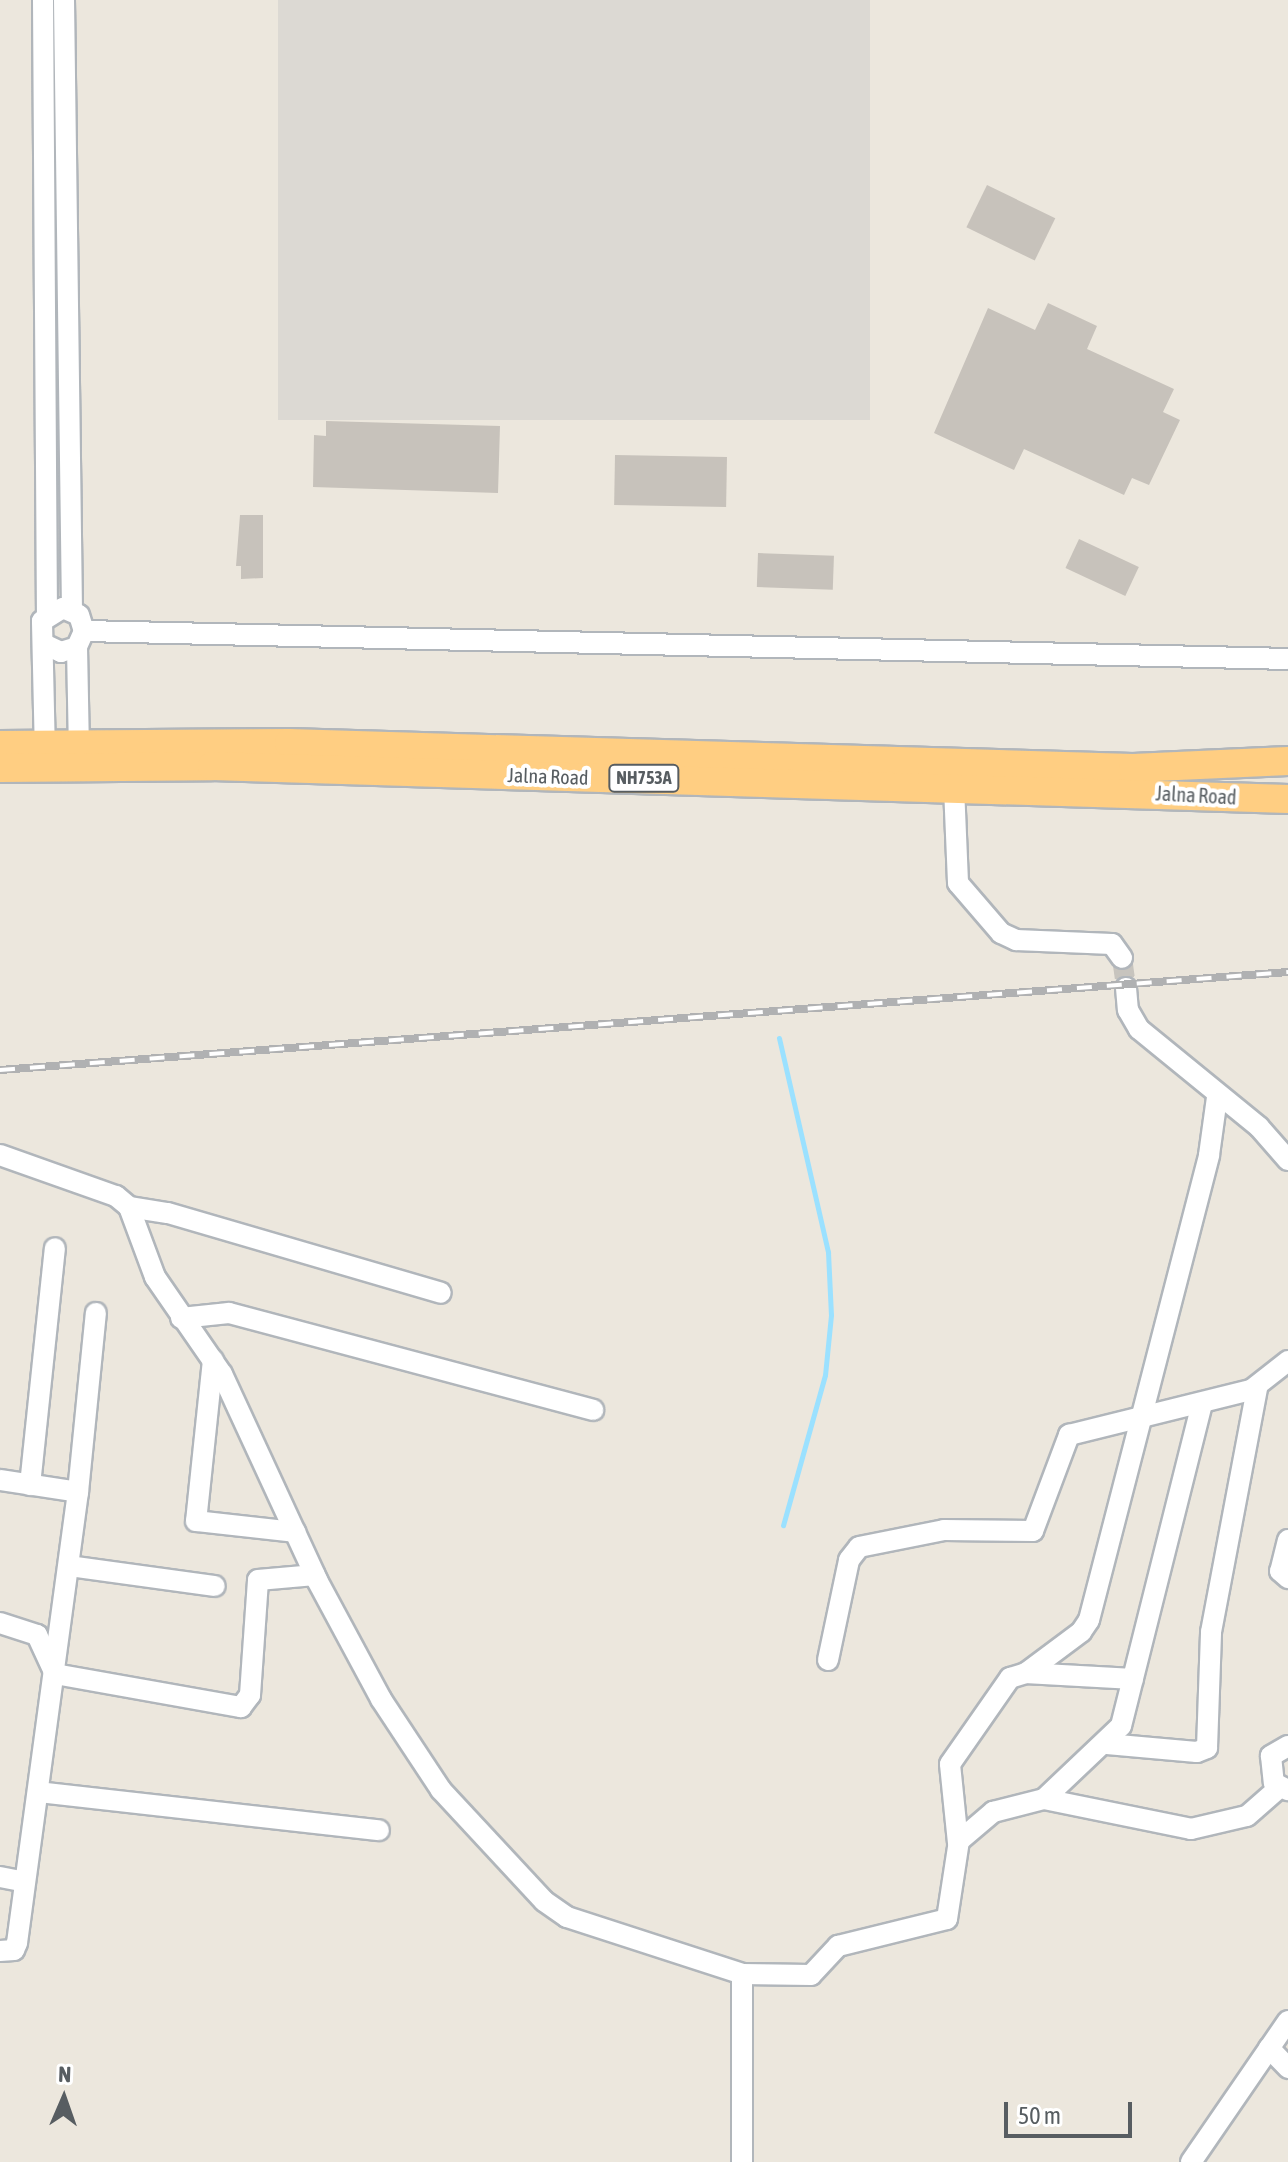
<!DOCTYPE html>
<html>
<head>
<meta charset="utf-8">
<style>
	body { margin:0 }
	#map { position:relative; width:1288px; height:2162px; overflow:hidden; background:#ece7dd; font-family:"Asap Condensed",sans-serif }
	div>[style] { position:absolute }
	.industrial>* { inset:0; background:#dcd9d3; transform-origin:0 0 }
	.stream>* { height:5px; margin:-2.5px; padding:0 2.5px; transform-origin:2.5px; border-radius:2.5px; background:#9be1ff }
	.building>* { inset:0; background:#c7c2bb; transform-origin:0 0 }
	.minor-tunnel>* { height:20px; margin-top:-10px; transform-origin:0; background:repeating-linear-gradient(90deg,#c7c4be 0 20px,transparent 0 30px) }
	.roads { filter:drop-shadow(2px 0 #b1b6bb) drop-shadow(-2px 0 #b1b6bb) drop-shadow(0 2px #b1b6bb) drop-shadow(0 -2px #b1b6bb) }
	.minor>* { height:20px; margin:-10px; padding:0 10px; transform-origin:10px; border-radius:10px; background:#fff }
	.highway>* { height:28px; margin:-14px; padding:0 14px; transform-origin:14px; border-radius:14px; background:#ffce82 }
	.rail>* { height:8px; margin-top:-4px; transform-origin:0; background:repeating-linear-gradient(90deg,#fff 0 15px,#b0b1b2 0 30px); box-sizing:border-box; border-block:2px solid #b0b1b2 }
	span { translate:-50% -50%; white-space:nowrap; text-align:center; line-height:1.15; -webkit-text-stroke:8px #fff; paint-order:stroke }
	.shield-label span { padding:2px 6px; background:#fff; border:2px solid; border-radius:6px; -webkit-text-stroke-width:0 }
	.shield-label { font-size:18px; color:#575d61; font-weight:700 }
	.street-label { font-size:20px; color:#575d61 }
	.north { position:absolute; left:24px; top:2058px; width:80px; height:80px; -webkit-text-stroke:6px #fff; paint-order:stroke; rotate:2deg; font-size:22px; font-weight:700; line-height:32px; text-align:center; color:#575d61 }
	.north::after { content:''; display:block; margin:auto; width:28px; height:36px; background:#575d61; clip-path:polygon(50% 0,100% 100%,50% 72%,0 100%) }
	.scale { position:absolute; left:1004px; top:2102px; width:128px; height:36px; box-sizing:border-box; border:4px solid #575d61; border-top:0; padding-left:10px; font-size:24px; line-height:28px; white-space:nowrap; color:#575d61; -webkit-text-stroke:6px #fff; paint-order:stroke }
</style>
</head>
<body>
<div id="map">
	<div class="industrial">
		<i style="left:278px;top:0;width:592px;height:420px"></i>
	</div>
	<div class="stream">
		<i style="left:779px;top:1038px;width:220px;rotate:77.1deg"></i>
		<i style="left:828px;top:1252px;width:63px;rotate:87.3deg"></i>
		<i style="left:831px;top:1315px;width:60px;rotate:95.7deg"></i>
		<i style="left:825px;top:1375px;width:156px;rotate:105.6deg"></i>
	</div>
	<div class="building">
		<i style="left:987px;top:185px;width:76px;height:47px;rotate:26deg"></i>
		<i style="clip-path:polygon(1048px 303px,1097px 326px,1087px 349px,1174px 389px,1163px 412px,1180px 420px,1149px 485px,1132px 478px,1124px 495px,1024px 449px,1014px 470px,934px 433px,988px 308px,1035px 330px)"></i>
		<i style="clip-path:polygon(326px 421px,500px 426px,498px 493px,313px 487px,314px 435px,326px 436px)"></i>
		<i style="left:615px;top:455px;width:112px;height:50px;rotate:1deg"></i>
		<i style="clip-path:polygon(240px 515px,263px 515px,263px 578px,241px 579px,241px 566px,236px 566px)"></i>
		<i style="left:1079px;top:539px;width:66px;height:32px;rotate:25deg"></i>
		<i style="left:758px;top:553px;width:76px;height:34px;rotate:2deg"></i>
	</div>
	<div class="minor-tunnel">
		<i style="left:1122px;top:958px;width:30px;rotate:82deg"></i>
	</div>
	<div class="roads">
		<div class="minor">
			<i style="left:43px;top:0;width:614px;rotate:89.63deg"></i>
			<i style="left:64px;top:0;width:610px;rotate:89.25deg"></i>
			<i style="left:84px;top:631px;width:1204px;rotate:1.33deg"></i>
			<i style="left:77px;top:647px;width:108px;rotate:88.9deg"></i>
			<i style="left:45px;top:755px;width:134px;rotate:-91.3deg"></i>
			<i style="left:42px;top:621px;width:25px;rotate:-32deg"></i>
			<i style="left:63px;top:608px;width:17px;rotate:24deg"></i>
			<i style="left:79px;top:615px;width:17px;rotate:73deg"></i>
			<i style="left:84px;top:631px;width:17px;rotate:114deg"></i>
			<i style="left:77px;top:647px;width:17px;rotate:163deg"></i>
			<i style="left:61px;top:652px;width:17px;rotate:-155deg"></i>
			<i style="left:954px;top:787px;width:96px;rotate:87.6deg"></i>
			<i style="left:958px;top:883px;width:66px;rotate:49.3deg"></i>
			<i style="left:1001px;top:933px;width:17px;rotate:25deg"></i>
			<i style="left:1016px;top:940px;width:96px;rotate:2.4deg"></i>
			<i style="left:1112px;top:944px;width:17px;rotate:54deg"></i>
			<i style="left:1126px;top:988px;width:22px;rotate:85deg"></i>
			<i style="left:1128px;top:1010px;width:22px;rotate:60deg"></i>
			<i style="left:1139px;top:1029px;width:155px;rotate:39.2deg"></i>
			<i style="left:1259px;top:1127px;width:44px;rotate:48.7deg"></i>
			<i style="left:0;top:1155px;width:123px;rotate:19.5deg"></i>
			<i style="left:116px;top:1196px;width:17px;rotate:40deg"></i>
			<i style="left:129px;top:1207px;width:75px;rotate:69.6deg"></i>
			<i style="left:155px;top:1277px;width:118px;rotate:55.4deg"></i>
			<i style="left:222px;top:1374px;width:227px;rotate:65.2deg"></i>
			<i style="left:317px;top:1580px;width:135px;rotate:61.7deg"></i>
			<i style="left:381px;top:1699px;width:109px;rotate:56.6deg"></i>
			<i style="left:441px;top:1790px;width:151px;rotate:47.1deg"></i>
			<i style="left:544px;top:1901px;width:28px;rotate:35deg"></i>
			<i style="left:567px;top:1917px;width:184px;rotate:18deg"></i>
			<i style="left:742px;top:1974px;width:69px;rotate:0.8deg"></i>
			<i style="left:811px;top:1975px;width:40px;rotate:-47deg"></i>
			<i style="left:838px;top:1946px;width:112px;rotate:-13.9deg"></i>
			<i style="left:947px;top:1919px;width:79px;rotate:-81.3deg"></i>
			<i style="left:959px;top:1841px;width:45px;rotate:-40.5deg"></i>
			<i style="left:993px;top:1812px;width:53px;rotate:-14.3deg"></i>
			<i style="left:1044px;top:1799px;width:150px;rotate:11.5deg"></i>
			<i style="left:1191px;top:1829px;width:57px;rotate:-13.1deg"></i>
			<i style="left:1247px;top:1816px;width:44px;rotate:-41.3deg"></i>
			<i style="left:129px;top:1207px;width:39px;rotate:9deg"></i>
			<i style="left:168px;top:1213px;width:284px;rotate:16.3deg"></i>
			<i style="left:181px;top:1318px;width:48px;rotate:-5.9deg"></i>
			<i style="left:229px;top:1313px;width:377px;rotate:14.9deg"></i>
			<i style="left:213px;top:1360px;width:162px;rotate:96deg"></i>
			<i style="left:196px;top:1521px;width:100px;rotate:6.3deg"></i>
			<i style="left:0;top:1480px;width:79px;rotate:8.7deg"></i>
			<i style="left:30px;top:1485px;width:238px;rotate:-84deg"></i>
			<i style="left:1288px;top:1540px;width:32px;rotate:104deg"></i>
			<i style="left:1280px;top:1571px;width:11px;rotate:41deg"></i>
			<i style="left:69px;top:1566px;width:147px;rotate:7.8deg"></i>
			<i style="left:0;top:1623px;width:39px;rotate:18deg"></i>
			<i style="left:37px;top:1635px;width:43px;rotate:65.2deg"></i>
			<i style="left:55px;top:1674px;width:189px;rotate:10.1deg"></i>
			<i style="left:241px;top:1707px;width:15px;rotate:-53deg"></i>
			<i style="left:250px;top:1695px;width:115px;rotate:-86deg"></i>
			<i style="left:258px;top:1580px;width:57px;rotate:-5deg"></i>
			<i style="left:828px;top:1660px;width:102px;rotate:-78.1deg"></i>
			<i style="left:849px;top:1560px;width:16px;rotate:-52deg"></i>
			<i style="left:859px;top:1547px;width:87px;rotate:-11.3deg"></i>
			<i style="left:944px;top:1530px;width:89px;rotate:0.6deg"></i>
			<i style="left:1033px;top:1531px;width:103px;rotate:-69.4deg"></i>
			<i style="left:1069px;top:1435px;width:187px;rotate:-13.9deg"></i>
			<i style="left:1251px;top:1390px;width:47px;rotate:-38.1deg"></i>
			<i style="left:1026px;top:1673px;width:69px;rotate:-36.7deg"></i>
			<i style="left:1081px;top:1632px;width:14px;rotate:-56deg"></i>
			<i style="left:1089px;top:1620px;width:480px;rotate:-75.5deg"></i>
			<i style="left:1209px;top:1155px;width:59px;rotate:-82.1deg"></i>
			<i style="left:1107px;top:1744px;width:90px;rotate:5.1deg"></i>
			<i style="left:1197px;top:1752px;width:11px;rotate:-22deg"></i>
			<i style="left:1207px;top:1748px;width:116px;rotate:-88deg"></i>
			<i style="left:1211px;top:1632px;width:248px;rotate:-79.3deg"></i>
			<i style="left:1288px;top:1746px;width:20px;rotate:150deg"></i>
			<i style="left:1271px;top:1756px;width:27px;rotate:84deg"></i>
			<i style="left:1274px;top:1783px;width:16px;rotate:27deg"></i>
			<i style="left:38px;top:1792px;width:343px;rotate:6.4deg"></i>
			<i style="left:1044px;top:1799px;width:106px;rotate:-43.5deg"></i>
			<i style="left:1121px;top:1726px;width:332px;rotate:-75.9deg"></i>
			<i style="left:958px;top:1843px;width:79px;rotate:-95.8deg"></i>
			<i style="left:950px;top:1764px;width:105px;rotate:-55.1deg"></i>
			<i style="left:1010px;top:1678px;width:17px;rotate:-17deg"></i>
			<i style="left:1026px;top:1673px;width:107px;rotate:3.2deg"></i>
			<i style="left:0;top:1877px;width:25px;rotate:11deg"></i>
			<i style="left:0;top:1951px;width:14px;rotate:-4deg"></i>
			<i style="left:14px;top:1950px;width:8px;rotate:-67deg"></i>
			<i style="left:17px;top:1943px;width:455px;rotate:-82.3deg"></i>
			<i style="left:78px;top:1492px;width:180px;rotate:-84.3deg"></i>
			<i style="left:1269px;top:2048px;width:28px;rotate:46deg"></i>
			<i style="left:742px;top:2162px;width:188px;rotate:-90deg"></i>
			<i style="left:1191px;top:2162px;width:171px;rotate:-55.5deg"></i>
		</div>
		<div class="highway">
			<i style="left:0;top:745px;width:289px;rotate:-0.4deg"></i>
			<i style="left:289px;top:743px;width:844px;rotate:1.7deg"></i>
			<i style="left:1133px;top:768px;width:155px;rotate:-2.6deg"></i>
			<i style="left:0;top:768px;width:212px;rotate:-0.5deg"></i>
			<i style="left:212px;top:766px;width:1077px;rotate:1.76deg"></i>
		</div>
	</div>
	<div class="rail">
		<i style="left:0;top:1070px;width:1292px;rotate:-4.35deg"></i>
	</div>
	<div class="shield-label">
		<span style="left:644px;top:778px">NH753A</span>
	</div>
	<div class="street-label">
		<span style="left:548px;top:776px;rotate:2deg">Jalna Road</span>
		<span style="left:1196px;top:795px;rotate:3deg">Jalna Road</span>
	</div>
	<div class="north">N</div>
	<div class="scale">50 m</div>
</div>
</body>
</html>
